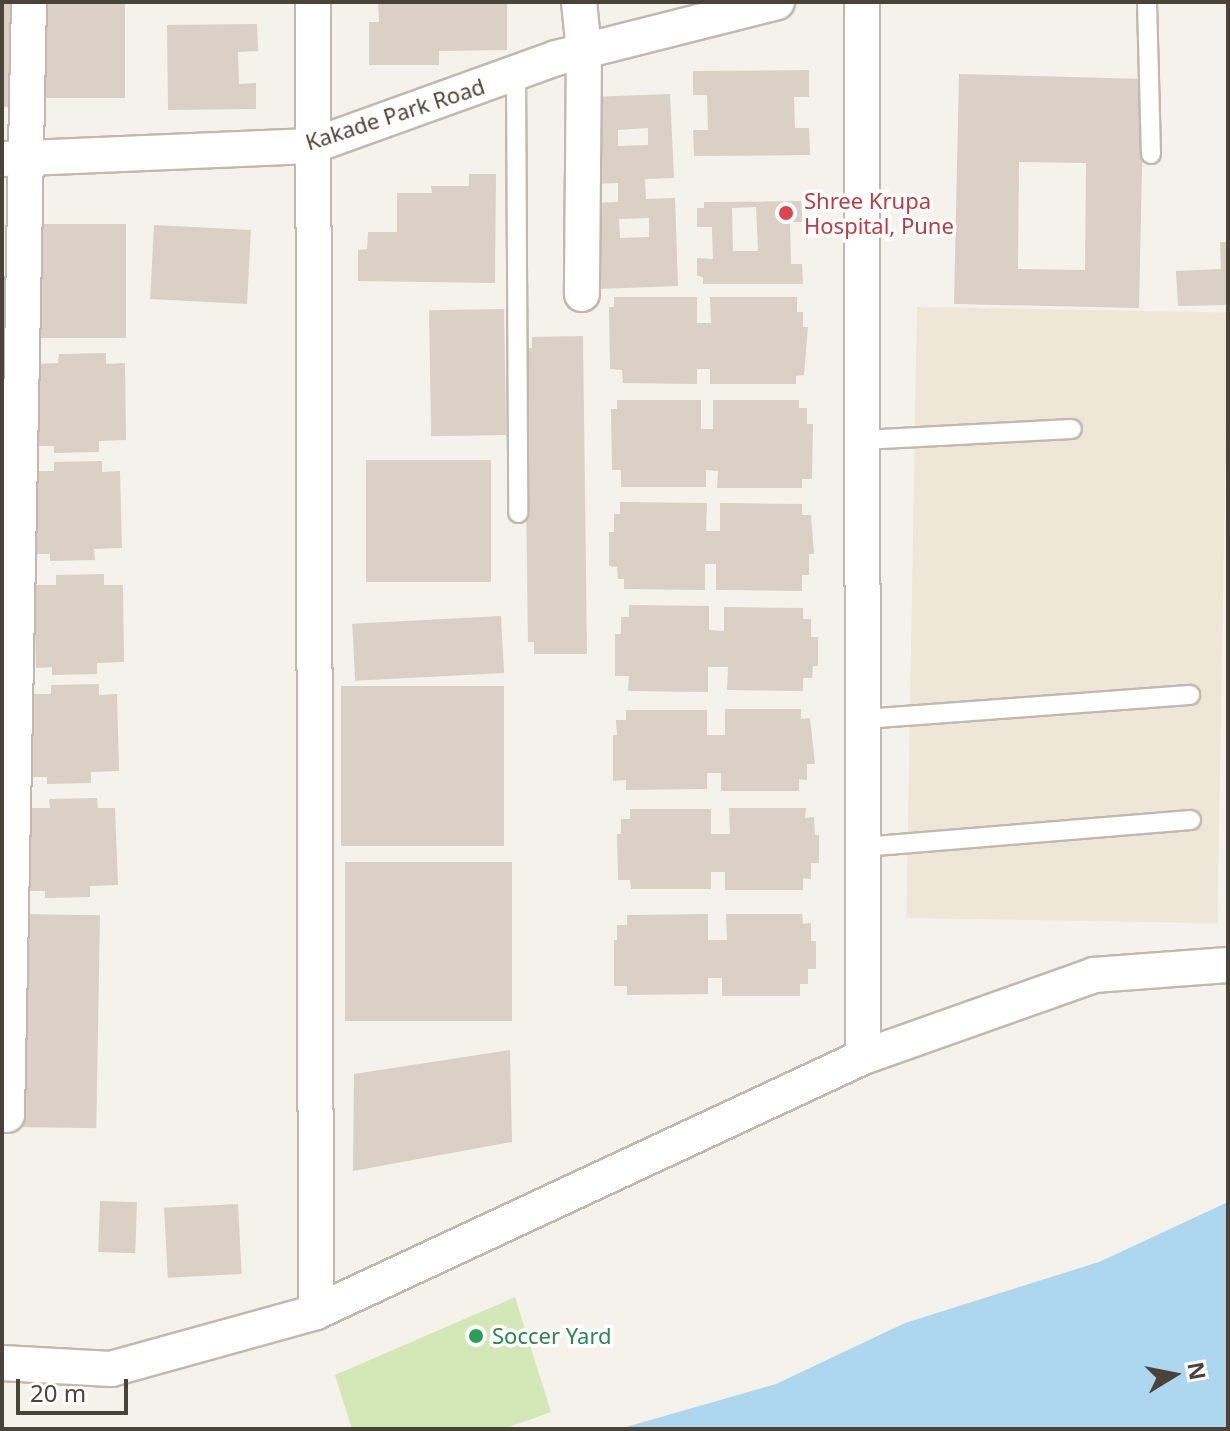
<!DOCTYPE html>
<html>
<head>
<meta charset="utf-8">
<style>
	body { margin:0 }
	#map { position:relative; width:1230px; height:1431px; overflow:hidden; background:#f5f2ec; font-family:"Noto Sans",sans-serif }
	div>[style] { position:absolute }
	.education>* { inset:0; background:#eee6d7; transform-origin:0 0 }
	.green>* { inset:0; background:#d4e8b7 }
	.water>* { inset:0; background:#acd7ef }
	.building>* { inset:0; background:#dad0c5; transform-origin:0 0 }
	.roads { filter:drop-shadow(2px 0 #c1b9af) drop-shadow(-2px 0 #c1b9af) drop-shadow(0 2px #c1b9af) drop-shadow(0 -2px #c1b9af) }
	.service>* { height:18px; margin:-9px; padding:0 9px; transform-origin:9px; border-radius:9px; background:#fff }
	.minor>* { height:34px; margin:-17px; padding:0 17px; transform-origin:17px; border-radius:17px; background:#fff }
	.dots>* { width:22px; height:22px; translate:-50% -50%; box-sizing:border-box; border:4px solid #fff; border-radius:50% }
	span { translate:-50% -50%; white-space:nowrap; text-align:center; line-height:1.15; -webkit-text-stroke:7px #fff; paint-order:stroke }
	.street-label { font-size:22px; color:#4a4339 }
	.health-label { font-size:22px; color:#be3a42 }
	.left { translate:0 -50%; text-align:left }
	.leisure-label { font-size:22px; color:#27864d }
	.frame { position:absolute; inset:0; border:4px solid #4a4339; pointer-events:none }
	.north { position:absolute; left:1134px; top:1335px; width:80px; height:80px; -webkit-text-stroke:6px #fff; paint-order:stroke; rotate:80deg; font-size:22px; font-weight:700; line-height:32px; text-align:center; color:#4a4339 }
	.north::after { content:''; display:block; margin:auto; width:28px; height:36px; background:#4a4339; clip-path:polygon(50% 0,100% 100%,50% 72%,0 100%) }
	.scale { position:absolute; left:16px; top:1379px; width:112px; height:36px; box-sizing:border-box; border:4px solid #4a4339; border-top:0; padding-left:10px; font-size:24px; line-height:28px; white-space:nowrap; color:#4a4339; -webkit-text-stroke:6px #fff; paint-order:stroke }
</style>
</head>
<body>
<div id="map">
	<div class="education">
		<i style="left:917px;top:307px;width:311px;height:611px;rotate:1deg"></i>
	</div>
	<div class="green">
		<i style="clip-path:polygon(515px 1297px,551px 1412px,504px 1429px,352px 1429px,335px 1375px)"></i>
	</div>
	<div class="water">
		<i style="clip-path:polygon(1228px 1202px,1228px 1429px,619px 1429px,776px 1384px,905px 1323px,1099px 1262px)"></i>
	</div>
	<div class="building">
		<i style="left:2px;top:2px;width:9px;height:105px"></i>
		<i style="left:41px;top:2px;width:84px;height:96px"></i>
		<i style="clip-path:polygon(378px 2px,507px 2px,507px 50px,439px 51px,439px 65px,369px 65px,369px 22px,379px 22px)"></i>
		<i style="clip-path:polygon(257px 24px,258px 51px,238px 52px,239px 84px,256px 83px,256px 109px,168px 110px,167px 25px)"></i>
		<i style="clip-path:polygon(809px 70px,809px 97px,794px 97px,795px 128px,809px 128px,810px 155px,694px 156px,693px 130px,708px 130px,707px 95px,693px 95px,693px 71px)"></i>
		<i style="clip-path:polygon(evenodd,959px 74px,1144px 79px,1139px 308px,954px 304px,959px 74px,1019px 162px,1086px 163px,1085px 270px,1018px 269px,1019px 162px)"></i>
		<i style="clip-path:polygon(evenodd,670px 94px,674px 178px,645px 179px,646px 199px,675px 198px,678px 286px,597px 289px,594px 203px,618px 202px,618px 183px,593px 184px,590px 97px,670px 94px,648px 128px,648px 145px,618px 146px,618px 130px,648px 128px,670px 94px,649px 218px,649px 237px,620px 238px,619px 219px,649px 218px)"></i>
		<i style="clip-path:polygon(469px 174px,496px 174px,495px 283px,358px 281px,358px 250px,367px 249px,368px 232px,397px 232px,397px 193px,432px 193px,431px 186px,469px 186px)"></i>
		<i style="clip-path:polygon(evenodd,802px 201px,802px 222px,790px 222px,791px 264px,802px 264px,803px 284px,703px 284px,703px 277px,697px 276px,697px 258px,713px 259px,712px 227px,697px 227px,697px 208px,704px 208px,704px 202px,802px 201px,756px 207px,758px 251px,733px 251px,732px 208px,756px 207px)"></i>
		<i style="left:41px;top:224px;width:85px;height:114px"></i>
		<i style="left:154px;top:225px;width:97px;height:74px;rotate:3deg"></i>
		<i style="clip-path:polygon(1220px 242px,1228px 242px,1228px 305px,1178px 306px,1176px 271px,1221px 269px)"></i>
		<i style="clip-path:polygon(614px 297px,697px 297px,697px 323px,711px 323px,710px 297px,797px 297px,797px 312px,803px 312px,803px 327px,808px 327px,804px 375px,796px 376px,796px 384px,710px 384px,710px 369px,697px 369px,697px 384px,623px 383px,622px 370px,610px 369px,609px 307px,614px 307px)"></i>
		<i style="left:504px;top:309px;width:126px;height:75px;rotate:89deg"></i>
		<i style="clip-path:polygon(583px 336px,587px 654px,534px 654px,534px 642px,528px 642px,524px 348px,532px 348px,532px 337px)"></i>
		<i style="clip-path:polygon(106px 353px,106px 364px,125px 363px,126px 440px,99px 441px,99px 452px,54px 453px,54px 446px,38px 446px,36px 364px,58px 363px,59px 354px)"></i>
		<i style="clip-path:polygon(2px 363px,7px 363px,9px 440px,2px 441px)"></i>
		<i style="clip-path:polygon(617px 400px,701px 400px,701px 429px,713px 429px,713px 400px,799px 400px,799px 408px,807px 408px,807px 424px,813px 424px,812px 479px,802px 479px,802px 488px,717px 488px,718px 471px,706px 470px,706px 487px,621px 487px,621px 470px,612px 470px,611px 409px,617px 409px)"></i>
		<i style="left:366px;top:460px;width:125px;height:122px"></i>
		<i style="clip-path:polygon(102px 461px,102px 472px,120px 471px,122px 548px,94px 549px,95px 560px,50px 561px,50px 554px,34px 554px,31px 471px,54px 471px,54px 462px)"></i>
		<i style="clip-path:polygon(620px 502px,707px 503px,706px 531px,720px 531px,720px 503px,802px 504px,802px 515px,811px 515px,814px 554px,809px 554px,809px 575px,802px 575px,802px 591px,716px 590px,716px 564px,705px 564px,705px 590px,624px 589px,624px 579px,618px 579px,617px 567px,609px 566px,609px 532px,614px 532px,614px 514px,620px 514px)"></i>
		<i style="clip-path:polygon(104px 574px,104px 585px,123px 585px,124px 662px,97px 663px,97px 674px,52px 675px,52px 667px,36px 668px,34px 585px,56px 585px,56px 575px)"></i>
		<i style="clip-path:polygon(629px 605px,709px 606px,709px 630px,724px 631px,724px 607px,803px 608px,803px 619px,811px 619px,811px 637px,818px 637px,818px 666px,813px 666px,812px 678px,803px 678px,803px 691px,727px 690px,728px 667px,708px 667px,708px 692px,628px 691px,629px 676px,615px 676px,615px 634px,621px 634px,621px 617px,629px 617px)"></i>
		<i style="left:501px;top:616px;width:57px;height:149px;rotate:87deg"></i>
		<i style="clip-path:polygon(99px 684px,99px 695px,117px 694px,119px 771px,91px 772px,91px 783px,47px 784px,47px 777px,31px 777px,28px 694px,51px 694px,51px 685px)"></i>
		<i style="left:341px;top:686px;width:163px;height:160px"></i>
		<i style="clip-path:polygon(725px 709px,801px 709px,801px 719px,810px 718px,815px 764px,807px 764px,807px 780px,799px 779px,799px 791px,721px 791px,721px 773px,707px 773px,707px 789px,626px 790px,626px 780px,613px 781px,613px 735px,617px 735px,616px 720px,626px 720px,626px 710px,707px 710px,707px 735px,725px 735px)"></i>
		<i style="clip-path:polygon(97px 798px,98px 808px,115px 808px,118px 885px,90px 886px,90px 897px,45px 898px,45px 891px,29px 891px,27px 808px,50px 808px,49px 799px)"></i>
		<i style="clip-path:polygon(729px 808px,806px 808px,805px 818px,814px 817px,815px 835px,819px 835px,819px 863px,811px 863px,811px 879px,803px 878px,803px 890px,725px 890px,725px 872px,711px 872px,711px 889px,631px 889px,630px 880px,618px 880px,617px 834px,621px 834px,621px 819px,630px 819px,630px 809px,711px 809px,711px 834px,730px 834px)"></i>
		<i style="left:345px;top:862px;width:167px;height:159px"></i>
		<i style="left:22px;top:914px;width:78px;height:213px;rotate:1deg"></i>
		<i style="clip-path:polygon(708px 914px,708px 940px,727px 940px,726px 914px,802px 914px,803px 924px,811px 923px,811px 941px,816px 941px,816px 969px,808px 969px,808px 984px,800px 984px,800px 996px,722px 996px,722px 978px,708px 978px,708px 994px,627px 995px,627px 986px,614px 986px,614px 940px,617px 940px,617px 925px,627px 925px,627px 915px)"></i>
		<i style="clip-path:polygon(510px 1050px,512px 1142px,353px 1171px,354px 1074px)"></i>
		<i style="left:100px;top:1201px;width:37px;height:51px;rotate:2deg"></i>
		<i style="left:238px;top:1204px;width:70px;height:74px;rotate:87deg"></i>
	</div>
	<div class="roads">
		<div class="service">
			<i style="left:1147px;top:2px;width:152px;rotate:88.5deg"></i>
			<i style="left:516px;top:73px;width:440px;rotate:89.7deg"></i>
			<i style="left:862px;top:440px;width:210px;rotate:-3deg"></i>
			<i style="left:863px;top:719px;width:328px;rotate:-4.2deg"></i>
			<i style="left:863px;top:847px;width:329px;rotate:-4.7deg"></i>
		</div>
		<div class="minor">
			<i style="left:313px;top:2px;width:1310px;rotate:89.87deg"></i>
			<i style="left:579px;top:2px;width:49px;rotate:84.2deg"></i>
			<i style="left:584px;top:51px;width:243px;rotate:90.5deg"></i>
			<i style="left:862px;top:2px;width:1055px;rotate:89.95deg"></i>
			<i style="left:2px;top:159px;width:310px;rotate:-2.4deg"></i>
			<i style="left:312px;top:146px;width:259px;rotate:-19.8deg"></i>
			<i style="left:556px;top:58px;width:228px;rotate:-14.2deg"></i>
			<i style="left:7px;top:1115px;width:1113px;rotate:-88.87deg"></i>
			<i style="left:2px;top:1363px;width:109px;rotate:3.2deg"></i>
			<i style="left:111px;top:1369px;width:213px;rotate:-15.5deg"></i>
			<i style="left:316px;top:1312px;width:604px;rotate:-24.99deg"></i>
			<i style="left:863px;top:1057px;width:245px;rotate:-19.5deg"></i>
			<i style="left:1094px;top:975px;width:134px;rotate:-4.3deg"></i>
		</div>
	</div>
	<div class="dots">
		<i style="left:786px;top:213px;background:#e0444e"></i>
		<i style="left:476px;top:1336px;background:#2e9e5b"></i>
	</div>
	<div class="street-label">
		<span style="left:395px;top:114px;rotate:-18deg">Kakade Park Road</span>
	</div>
	<div class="health-label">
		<span class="left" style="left:804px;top:213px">Shree Krupa<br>Hospital, Pune</span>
	</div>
	<div class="leisure-label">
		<span class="left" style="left:492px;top:1336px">Soccer Yard</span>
	</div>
	<div class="frame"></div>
	<div class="north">N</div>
	<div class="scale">20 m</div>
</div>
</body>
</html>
